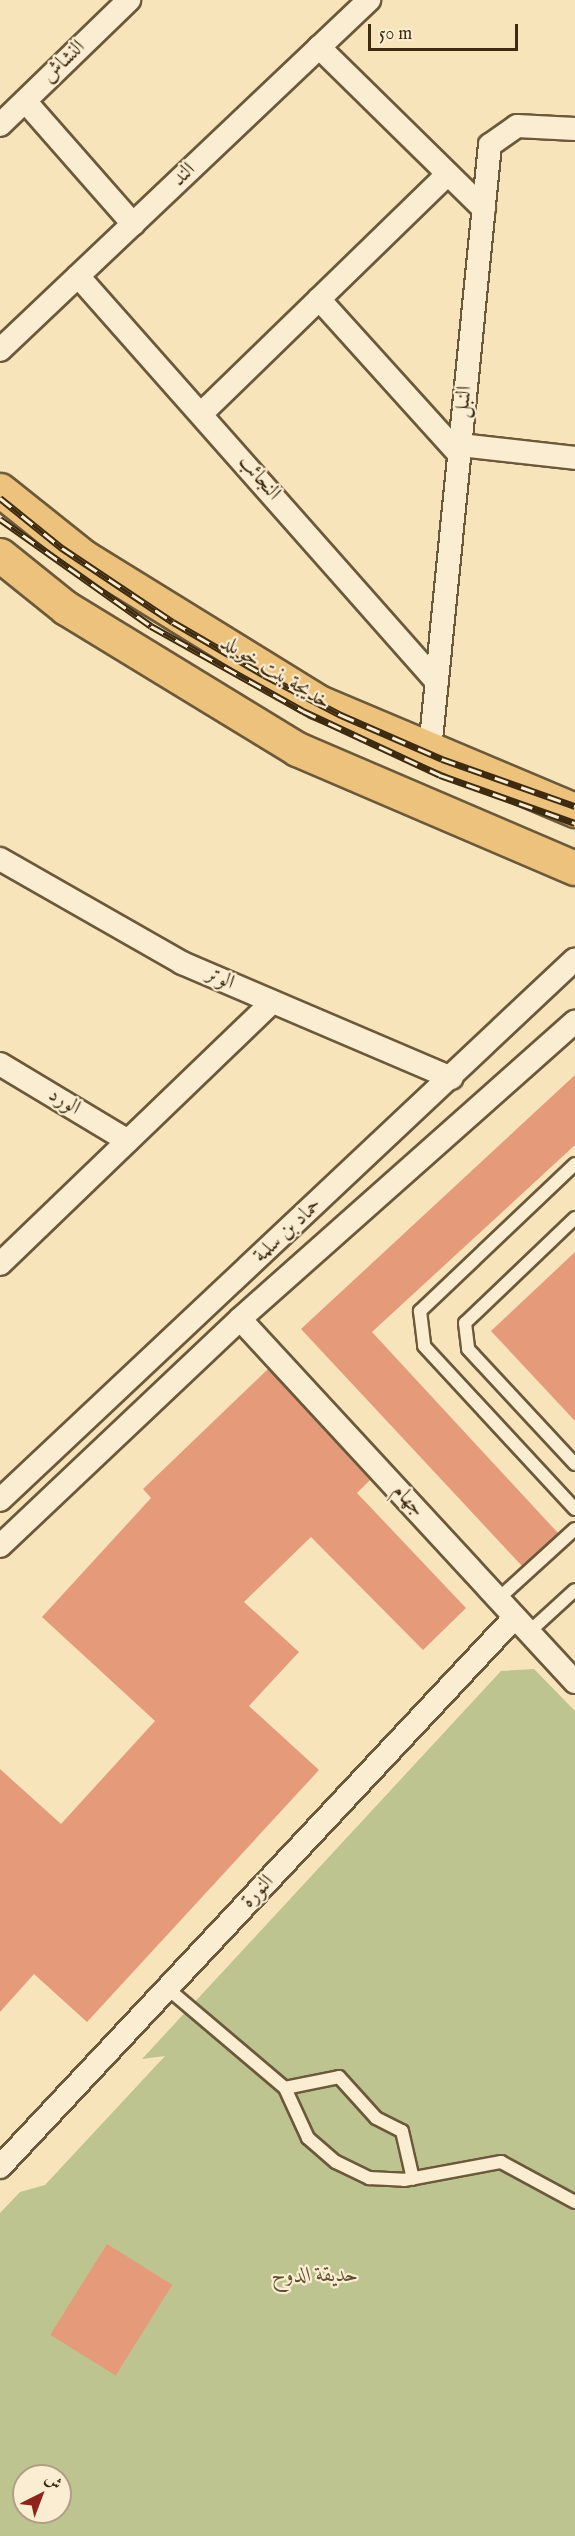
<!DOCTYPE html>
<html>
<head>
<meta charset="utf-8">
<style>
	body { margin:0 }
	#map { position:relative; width:575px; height:2536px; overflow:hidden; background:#f8e4ba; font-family:"IM FELL English",Amiri,serif }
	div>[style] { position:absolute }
	.green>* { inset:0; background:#bdc490 }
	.building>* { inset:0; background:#e59a7a; transform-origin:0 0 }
	.roads { filter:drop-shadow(2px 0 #6c593a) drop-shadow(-2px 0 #6c593a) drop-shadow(0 2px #6c593a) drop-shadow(0 -2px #6c593a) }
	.service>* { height:12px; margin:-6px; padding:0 6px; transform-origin:6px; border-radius:6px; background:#faedd2 }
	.minor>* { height:22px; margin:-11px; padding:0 11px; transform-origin:11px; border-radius:11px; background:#faedd2 }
	.primary>* { height:33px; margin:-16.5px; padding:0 16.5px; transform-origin:16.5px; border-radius:16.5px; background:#ecc27d }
	.rail>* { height:7px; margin-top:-3.5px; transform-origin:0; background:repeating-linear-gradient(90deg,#faedd2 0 14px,#3e2b0f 0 28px); box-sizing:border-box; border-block:2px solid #3e2b0f }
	span { translate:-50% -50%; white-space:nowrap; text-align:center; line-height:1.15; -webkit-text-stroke:4.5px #faedd2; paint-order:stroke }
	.street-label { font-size:21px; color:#3e2b0f }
	.park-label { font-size:21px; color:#5e512f; font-style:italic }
	.north { position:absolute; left:12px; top:2464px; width:60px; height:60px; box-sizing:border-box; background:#faedd2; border:2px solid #af9f84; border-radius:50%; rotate:42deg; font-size:16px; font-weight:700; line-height:24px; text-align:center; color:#3e2b0f }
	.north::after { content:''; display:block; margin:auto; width:21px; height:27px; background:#8f2418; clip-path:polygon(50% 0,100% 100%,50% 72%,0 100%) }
	.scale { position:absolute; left:368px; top:24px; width:150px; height:27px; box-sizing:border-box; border:3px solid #3e2b0f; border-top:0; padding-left:8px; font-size:18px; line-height:21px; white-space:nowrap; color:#3e2b0f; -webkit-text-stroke:4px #faedd2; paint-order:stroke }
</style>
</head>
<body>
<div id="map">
	<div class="green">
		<i style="clip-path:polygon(evenodd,534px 1669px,575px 1711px,575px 2536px,0 2536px,0 2213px,20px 2192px,45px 2185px,165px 2056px,142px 2059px,501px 1671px,534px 1669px,24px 2476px,60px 2476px,60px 2512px,24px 2512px,24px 2476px)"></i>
	</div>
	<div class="building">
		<i style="clip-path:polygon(575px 1075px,575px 1145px,372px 1332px,558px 1533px,522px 1566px,301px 1329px)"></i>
		<i style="clip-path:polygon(575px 1252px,575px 1421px,491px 1331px)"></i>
		<i style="clip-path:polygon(268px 1369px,370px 1480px,357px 1493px,466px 1608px,423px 1650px,311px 1537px,244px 1602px,299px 1652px,249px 1706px,319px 1770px,87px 2022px,34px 1974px,0 2012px,0 1769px,61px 1824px,155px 1721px,42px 1617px,151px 1498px,143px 1489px)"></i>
		<i style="left:107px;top:2244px;width:77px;height:107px;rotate:32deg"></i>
	</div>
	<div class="roads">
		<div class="service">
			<i style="left:575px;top:1164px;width:214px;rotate:136.5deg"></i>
			<i style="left:420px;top:1311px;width:35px;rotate:83deg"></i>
			<i style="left:424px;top:1346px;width:222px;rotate:47.2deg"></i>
			<i style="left:575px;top:1218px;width:152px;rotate:136.3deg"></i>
			<i style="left:465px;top:1323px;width:26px;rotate:83deg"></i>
			<i style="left:468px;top:1349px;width:157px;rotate:47.1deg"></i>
			<i style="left:498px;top:1599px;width:104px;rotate:-42.3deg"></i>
			<i style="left:529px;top:1632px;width:62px;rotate:-42.4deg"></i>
			<i style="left:167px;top:1988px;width:155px;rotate:40.3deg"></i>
			<i style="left:285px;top:2088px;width:55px;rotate:65.3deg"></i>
			<i style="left:308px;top:2138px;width:37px;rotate:41deg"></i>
			<i style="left:336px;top:2162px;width:37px;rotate:26deg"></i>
			<i style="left:369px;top:2178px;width:35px;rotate:3deg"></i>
			<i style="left:404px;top:2180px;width:99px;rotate:-10.5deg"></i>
			<i style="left:501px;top:2162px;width:84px;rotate:28.4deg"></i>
			<i style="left:285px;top:2088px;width:55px;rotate:-11.5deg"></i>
			<i style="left:339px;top:2077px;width:55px;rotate:47.9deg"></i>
			<i style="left:376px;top:2118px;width:29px;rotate:27deg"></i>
			<i style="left:402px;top:2131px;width:49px;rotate:77.1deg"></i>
		</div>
		<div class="minor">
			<i style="left:319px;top:47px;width:231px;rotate:44.5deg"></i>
			<i style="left:25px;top:101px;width:164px;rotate:48.7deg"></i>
			<i style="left:0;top:125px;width:180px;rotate:-44.1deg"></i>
			<i style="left:78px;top:276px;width:542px;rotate:48.52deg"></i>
			<i style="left:319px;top:299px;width:209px;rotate:47.9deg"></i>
			<i style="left:0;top:350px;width:509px;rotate:-43.49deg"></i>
			<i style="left:202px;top:413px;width:343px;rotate:-44.2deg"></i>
			<i style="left:460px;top:445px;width:116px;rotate:6.4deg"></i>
			<i style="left:430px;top:750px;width:608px;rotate:-84.34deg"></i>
			<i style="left:490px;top:145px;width:33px;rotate:-35deg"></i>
			<i style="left:517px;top:126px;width:58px;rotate:3deg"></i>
			<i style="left:0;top:859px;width:210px;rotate:29.7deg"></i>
			<i style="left:182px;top:963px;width:293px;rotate:23.1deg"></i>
			<i style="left:0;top:1064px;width:149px;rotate:31deg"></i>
			<i style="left:0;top:1264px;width:378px;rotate:-43.9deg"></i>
			<i style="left:240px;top:1319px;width:494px;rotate:47.3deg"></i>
			<i style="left:0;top:1500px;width:789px;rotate:-43.25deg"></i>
			<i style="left:0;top:1546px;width:330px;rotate:-43.4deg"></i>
			<i style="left:240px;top:1319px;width:448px;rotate:-41.6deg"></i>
			<i style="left:0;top:2167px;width:753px;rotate:-46.88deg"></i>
		</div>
		<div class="primary">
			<i style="left:0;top:490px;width:107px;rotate:38.6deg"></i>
			<i style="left:84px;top:557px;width:276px;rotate:31.7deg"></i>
			<i style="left:319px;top:702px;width:278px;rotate:22.9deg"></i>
			<i style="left:0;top:555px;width:85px;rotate:38.8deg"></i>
			<i style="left:66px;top:608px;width:271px;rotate:31.4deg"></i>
			<i style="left:297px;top:749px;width:302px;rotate:23.2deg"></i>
		</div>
	</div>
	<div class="rail">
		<i style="left:0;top:498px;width:80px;rotate:38.9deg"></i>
		<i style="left:62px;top:548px;width:133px;rotate:33.7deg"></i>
		<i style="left:173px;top:622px;width:105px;rotate:30.2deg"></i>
		<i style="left:264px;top:675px;width:87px;rotate:27.5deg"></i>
		<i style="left:341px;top:715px;width:110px;rotate:23.5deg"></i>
		<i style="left:442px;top:759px;width:141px;rotate:19.5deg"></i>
		<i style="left:0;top:519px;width:185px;rotate:35.3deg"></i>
		<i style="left:151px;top:626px;width:174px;rotate:29.2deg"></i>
		<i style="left:303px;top:711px;width:151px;rotate:25deg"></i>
		<i style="left:440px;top:775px;width:143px;rotate:19.6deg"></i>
	</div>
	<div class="street-label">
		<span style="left:64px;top:62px;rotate:-44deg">النشاش</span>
		<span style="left:184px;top:175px;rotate:-44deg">الند</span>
		<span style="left:464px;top:402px;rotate:-84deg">النبل</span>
		<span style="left:259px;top:478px;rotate:49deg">النجائب</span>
		<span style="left:275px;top:673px;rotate:31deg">خديجة بنت خويلد</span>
		<span style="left:220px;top:979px;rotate:23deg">الوتر</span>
		<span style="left:64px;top:1102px;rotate:31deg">الورد</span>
		<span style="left:288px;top:1231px;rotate:-43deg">حماد بن سلمة</span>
		<span style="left:408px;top:1501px;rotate:47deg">جهام</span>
		<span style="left:258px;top:1892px;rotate:-47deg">النورة</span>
	</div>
	<div class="park-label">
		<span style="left:315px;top:2276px">حديقة الدوح</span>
	</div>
	<div class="north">ش</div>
	<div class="scale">50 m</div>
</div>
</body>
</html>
